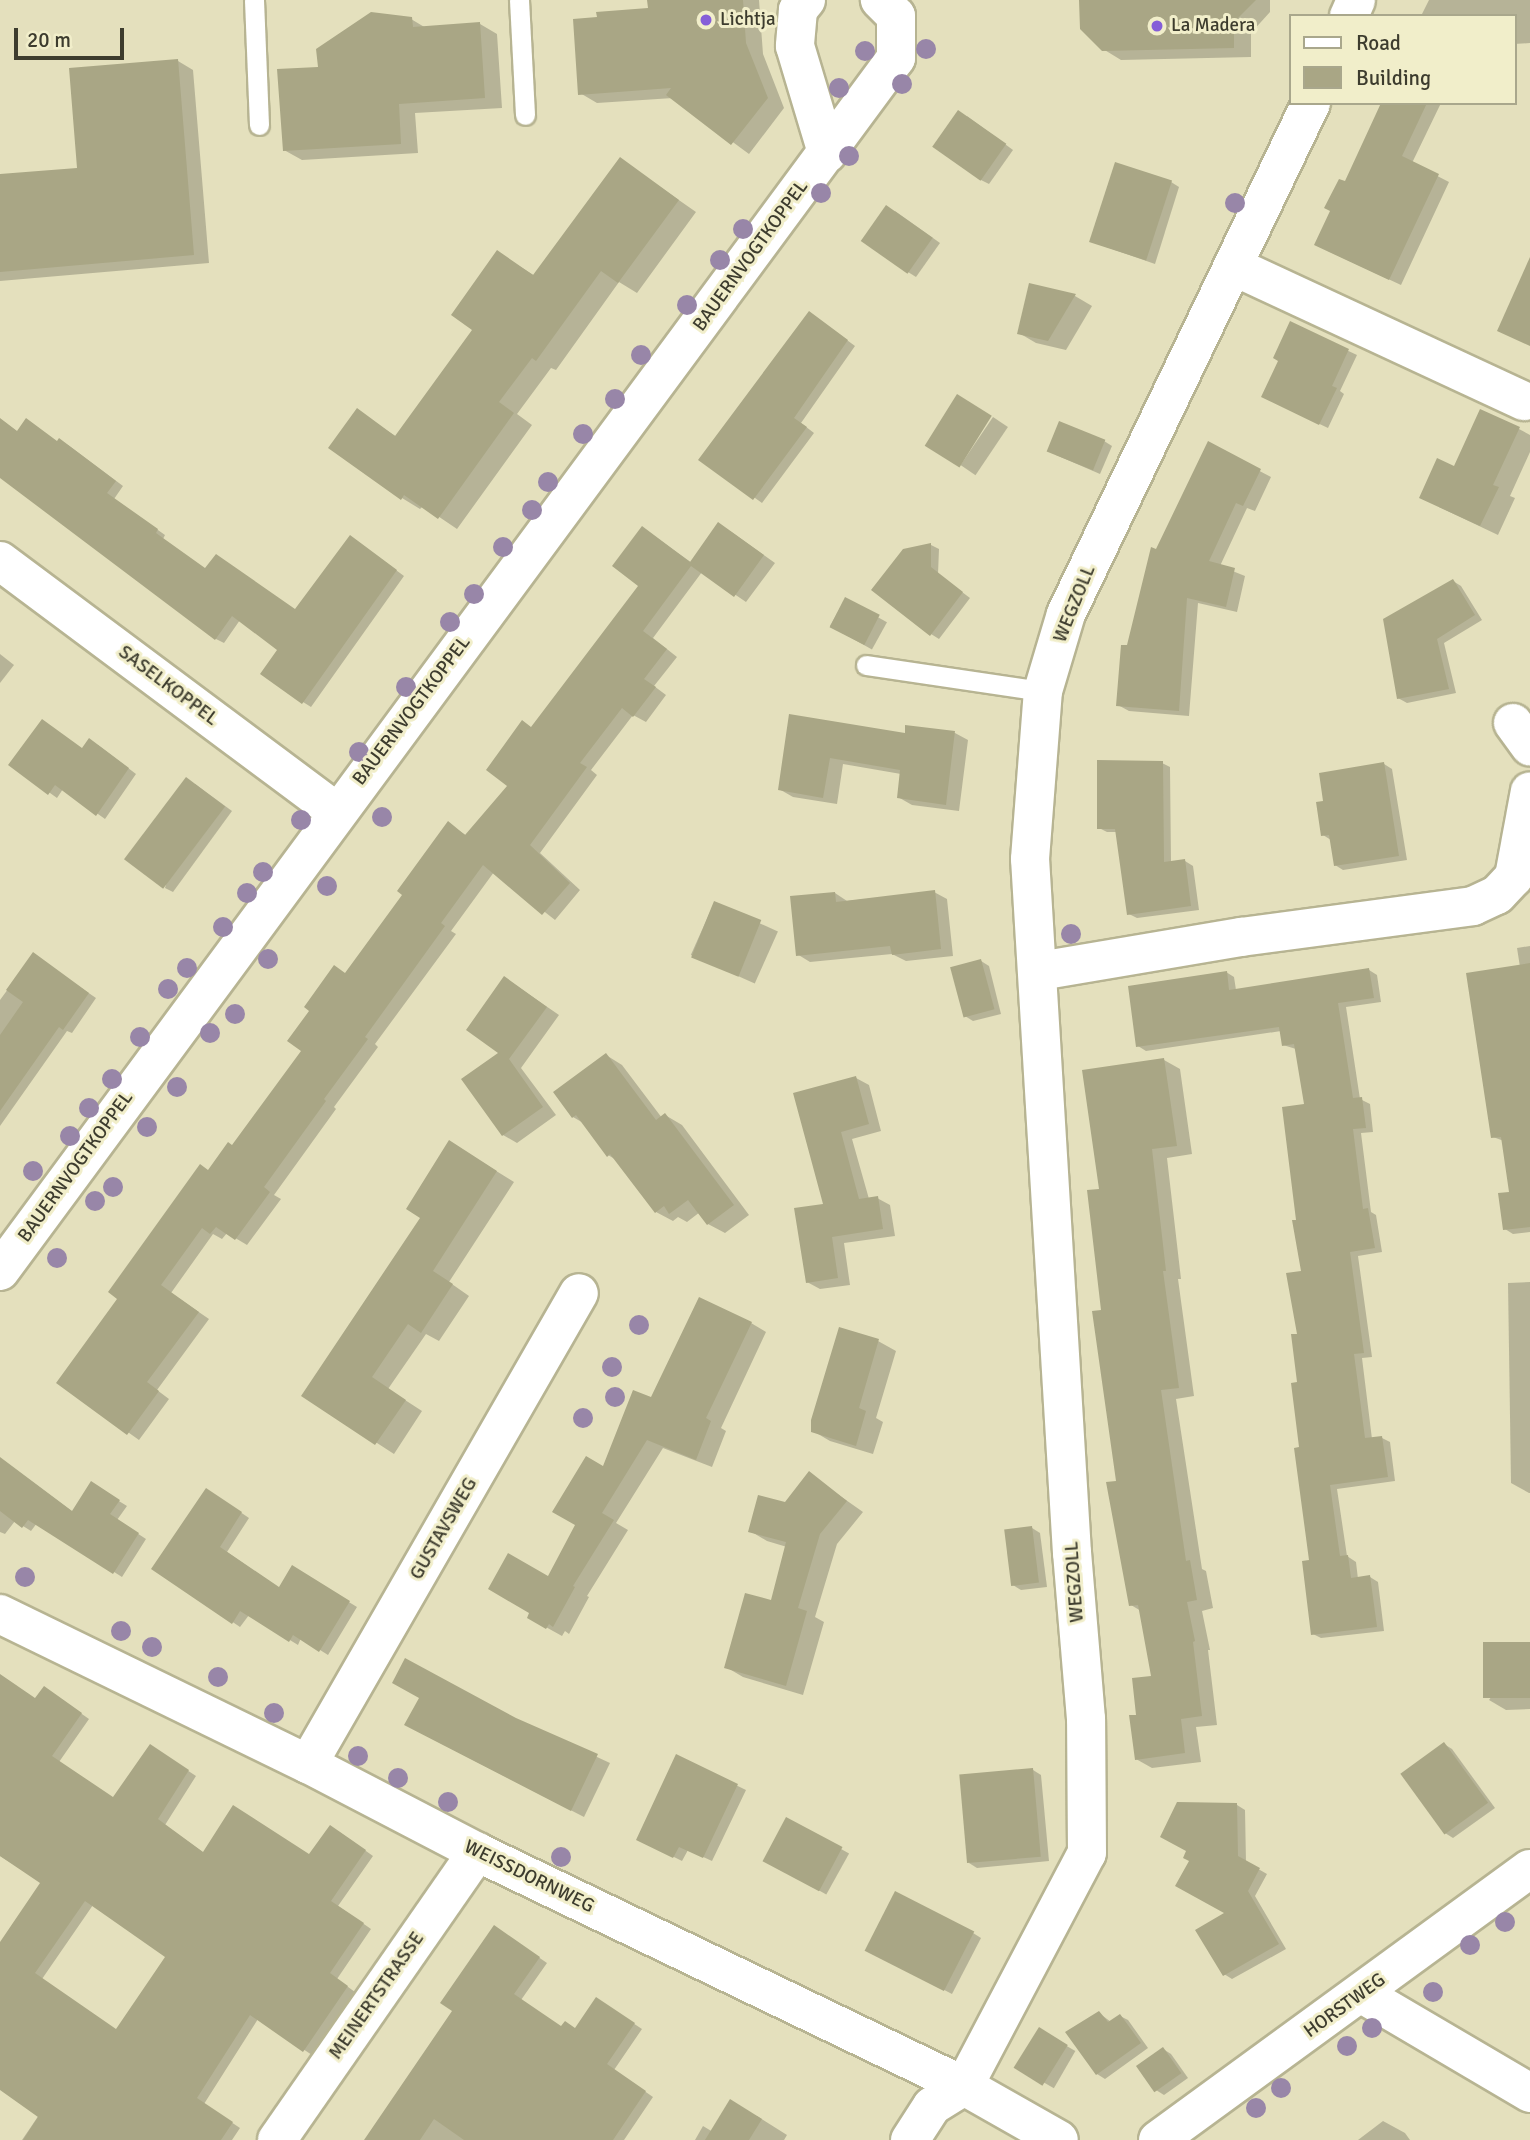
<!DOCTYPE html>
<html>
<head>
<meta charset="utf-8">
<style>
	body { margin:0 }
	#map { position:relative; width:1530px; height:2140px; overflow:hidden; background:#e4e0bd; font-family:Signika,sans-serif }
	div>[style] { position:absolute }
	.shadow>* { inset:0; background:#0003; transform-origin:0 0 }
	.building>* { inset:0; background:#a9a685; transform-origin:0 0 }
	.roads { filter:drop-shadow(2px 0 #b7b492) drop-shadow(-2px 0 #b7b492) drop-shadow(0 2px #b7b492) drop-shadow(0 -2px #b7b492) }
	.lane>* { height:19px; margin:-9.5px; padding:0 9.5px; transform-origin:9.5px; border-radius:9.5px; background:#fff }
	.street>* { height:38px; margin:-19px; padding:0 19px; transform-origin:19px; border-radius:19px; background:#fff }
	.trees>* { width:20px; height:20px; margin:-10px; border-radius:50%; background:#9886a8 }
	.dots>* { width:19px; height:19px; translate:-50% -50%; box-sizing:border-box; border:4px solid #f1eeca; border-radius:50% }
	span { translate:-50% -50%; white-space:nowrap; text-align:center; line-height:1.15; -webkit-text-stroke:6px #f1eeca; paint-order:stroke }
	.poi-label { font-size:19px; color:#3d3c2e }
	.left { translate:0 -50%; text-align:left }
	.street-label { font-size:19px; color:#3d3c2e }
	.legend { position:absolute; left:1289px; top:14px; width:228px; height:91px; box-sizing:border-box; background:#f1eeca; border:2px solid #a9a78c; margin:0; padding:9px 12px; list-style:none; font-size:21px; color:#3d3c2e }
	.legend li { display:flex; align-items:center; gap:14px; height:35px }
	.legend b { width:35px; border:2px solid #a9a78c }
	.scale { position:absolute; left:14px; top:28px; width:110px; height:32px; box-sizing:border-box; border:4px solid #3d3c2e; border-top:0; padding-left:9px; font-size:21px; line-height:24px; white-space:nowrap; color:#3d3c2e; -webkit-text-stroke:5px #f1eeca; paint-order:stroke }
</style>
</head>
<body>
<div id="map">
	<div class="shadow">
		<i style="clip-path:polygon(661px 0,759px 0,763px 54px,784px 108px,749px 154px,673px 98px,597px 103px,580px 93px)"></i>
		<i style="clip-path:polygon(1081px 0,1270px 0,1270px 12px,1251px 33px,1251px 57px,1121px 60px,1103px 49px)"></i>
		<i style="clip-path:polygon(1429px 0,1530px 0,1530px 43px,1514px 44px,1514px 16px,1421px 16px)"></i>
		<i style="clip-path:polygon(411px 19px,426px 28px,480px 24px,497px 34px,502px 108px,415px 113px,418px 153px,302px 160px,284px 150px,319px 68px)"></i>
		<i style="clip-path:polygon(178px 61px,193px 70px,209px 263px,0 281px,0 176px,79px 169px)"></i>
		<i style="clip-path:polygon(1383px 103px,1441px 103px,1412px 163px,1449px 182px,1401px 285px,1328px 251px,1345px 184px)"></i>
		<i style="clip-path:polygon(967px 116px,1013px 150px,989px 184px,981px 180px)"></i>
		<i style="clip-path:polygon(620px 159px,696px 212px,637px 293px,619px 282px,556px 370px,551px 368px,517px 414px,532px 425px,457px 529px,423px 506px,420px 509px,402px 498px,357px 411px,397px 437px,475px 330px,497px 252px,535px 276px)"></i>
		<i style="clip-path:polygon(1171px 182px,1179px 187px,1155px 264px,1092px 242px)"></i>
		<i style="clip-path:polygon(895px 211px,940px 243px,916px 277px,908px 272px)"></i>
		<i style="clip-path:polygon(1030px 286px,1075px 296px,1092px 306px,1066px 350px,1036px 343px,1019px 333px)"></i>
		<i style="clip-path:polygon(817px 318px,855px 346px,801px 423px,814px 433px,762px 503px,701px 459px)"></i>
		<i style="clip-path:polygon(1291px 324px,1357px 355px,1340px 391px,1344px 394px,1328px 428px,1271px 401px)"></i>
		<i style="left:993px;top:417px;width:18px;height:58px;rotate:34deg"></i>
		<i style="clip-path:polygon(0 419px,18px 432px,68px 445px,123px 486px,114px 499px,165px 535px,163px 539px,206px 570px,296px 610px,358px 542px,404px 576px,311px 707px,303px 702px,279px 649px,240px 620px,224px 643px,216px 639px,0 476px)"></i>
		<i style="clip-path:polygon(1519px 429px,1530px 435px,1530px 452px,1510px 496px,1515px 498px,1498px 535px,1439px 507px,1455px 469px)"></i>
		<i style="clip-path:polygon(1104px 441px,1112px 446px,1100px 474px,1056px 455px)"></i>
		<i style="clip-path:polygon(1208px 444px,1271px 477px,1255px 511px,1247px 508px,1220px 566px,1245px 576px,1237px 612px,1198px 603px,1189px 716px,1129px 711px,1118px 705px,1128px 647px,1157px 551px)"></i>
		<i style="clip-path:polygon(643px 528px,692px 563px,730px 531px,775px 563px,746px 602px,702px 572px,653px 638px,677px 657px,654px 686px,666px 695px,646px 722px,633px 715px,591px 770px,597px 775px,540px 853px,580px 890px,555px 920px,494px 872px,451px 931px,456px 934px,375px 1044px,378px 1047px,334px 1107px,336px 1109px,274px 1195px,281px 1199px,247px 1245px,227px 1233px,222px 1239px,213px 1234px,171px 1293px,209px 1319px,157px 1390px,169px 1399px,139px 1440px,59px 1383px,209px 1171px,233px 1147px,303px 1050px,346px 974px,404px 894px,448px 823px,467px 836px,510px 785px,532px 728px,641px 585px)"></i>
		<i style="clip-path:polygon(931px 545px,939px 549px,938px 574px,970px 598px,939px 639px,931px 634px,904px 550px)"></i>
		<i style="clip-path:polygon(1453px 581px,1461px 586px,1482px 620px,1444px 643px,1456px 693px,1407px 703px,1398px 698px)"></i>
		<i style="left:845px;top:599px;width:48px;height:31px;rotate:29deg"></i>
		<i style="clip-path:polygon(0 654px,14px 665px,0 683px)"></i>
		<i style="clip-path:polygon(790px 716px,906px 735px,955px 733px,968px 740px,959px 811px,912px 805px,898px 797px,901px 774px,843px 764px,837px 804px,793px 797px,779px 789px)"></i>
		<i style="clip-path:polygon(98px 745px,136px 774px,105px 819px,63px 789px,57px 798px,11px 765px)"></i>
		<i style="clip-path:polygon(1162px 763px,1170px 767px,1171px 863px,1185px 861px,1193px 866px,1199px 910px,1137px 918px,1129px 914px,1117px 832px,1107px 832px,1099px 828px)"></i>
		<i style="clip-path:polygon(1384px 764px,1392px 769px,1407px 860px,1343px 870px,1335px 865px,1331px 840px,1323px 835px,1325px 802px)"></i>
		<i style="clip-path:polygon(195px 784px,232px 811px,173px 892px,165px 888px)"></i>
		<i style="clip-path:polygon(934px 892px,947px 899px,953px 956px,906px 961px,892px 954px,810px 962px,797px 954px,835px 893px,847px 901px)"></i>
		<i style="left:714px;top:903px;width:70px;height:57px;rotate:24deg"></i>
		<i style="clip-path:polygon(1530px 946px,1530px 1232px,1513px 1234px,1505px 1229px,1511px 1193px,1504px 1141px,1493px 1137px,1520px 967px,1517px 948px)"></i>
		<i style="clip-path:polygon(33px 955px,96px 998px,72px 1033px,67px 1031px,0 1126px,0 1000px)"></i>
		<i style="clip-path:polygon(981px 961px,989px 966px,1001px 1014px,973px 1021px,965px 1016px)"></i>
		<i style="clip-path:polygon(1369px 970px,1377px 975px,1381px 1002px,1346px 1007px,1360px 1099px,1370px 1104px,1373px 1132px,1361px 1133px,1371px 1212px,1376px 1215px,1382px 1252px,1358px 1256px,1372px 1357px,1362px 1358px,1372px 1439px,1382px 1438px,1390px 1442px,1395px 1481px,1337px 1489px,1347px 1556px,1356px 1562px,1358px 1579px,1370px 1577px,1378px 1582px,1384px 1631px,1321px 1638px,1313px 1634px,1311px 1561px,1301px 1448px,1299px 1335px,1303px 1272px,1298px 1221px,1306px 1106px,1296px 1049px,1283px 1045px,1281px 1031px,1146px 1051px,1138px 1046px,1226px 972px,1234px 977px,1236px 990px)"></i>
		<i style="clip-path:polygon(505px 978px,559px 1015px,521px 1068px,556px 1115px,517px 1143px,503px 1135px,464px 1079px,501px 1053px)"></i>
		<i style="clip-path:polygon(606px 1055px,622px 1065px,662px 1118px,665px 1115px,682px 1125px,749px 1215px,725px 1233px,708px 1224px,700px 1212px,687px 1222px,678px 1217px,673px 1221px,656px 1212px,618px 1161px,608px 1155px,585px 1124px,573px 1117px)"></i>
		<i style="clip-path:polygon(1164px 1060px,1180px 1069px,1192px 1154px,1167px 1158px,1181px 1279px,1178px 1279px,1194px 1396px,1176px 1399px,1202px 1569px,1206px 1571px,1213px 1608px,1202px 1611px,1210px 1650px,1208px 1650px,1217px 1725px,1196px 1727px,1201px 1762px,1152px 1768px,1136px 1759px,1138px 1716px,1153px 1677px,1141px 1611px,1131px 1605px,1103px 1312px,1101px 1190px)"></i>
		<i style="clip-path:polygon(856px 1078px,869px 1085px,881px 1131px,852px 1139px,869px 1199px,877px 1198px,890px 1205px,895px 1236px,844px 1243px,850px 1285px,820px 1289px,807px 1282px,825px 1206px,795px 1094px)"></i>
		<i style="clip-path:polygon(467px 1153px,514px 1182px,449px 1282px,469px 1296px,439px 1341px,426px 1334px,388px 1389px,422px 1411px,394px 1454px,303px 1395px)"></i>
		<i style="clip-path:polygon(1530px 1282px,1530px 1493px,1529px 1493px,1511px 1483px,1508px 1283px)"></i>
		<i style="clip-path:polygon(751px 1323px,766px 1332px,721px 1428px,726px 1431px,712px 1467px,663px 1448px,616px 1523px,628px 1530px,587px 1596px,589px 1597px,569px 1634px,565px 1631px,562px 1636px,544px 1626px,549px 1579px,604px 1469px,652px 1399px)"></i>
		<i style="clip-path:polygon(878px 1341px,896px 1351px,876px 1418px,883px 1422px,873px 1454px,830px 1441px,813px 1431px)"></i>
		<i style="clip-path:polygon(0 1458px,73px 1512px,91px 1484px,127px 1506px,117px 1520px,146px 1539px,122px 1577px,37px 1523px,31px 1531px,15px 1521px,5px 1534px,0 1532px)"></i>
		<i style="clip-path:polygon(809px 1474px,863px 1512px,837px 1544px,815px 1617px,824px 1622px,803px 1695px,743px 1677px,726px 1667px,772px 1602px,787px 1547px,767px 1541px,750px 1531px,786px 1504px)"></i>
		<i style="clip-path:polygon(215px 1495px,249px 1518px,227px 1552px,280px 1589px,293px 1568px,357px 1607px,328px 1655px,301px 1638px,298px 1645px,249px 1615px,240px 1627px,154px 1569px)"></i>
		<i style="clip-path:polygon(1032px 1528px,1040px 1533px,1047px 1587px,1021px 1590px,1013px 1585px)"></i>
		<i style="clip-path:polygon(1530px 1644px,1530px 1709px,1506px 1710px,1489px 1700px)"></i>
		<i style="clip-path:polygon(evenodd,52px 1693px,89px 1719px,59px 1762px,114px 1799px,158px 1751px,196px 1776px,165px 1825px,204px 1853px,310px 1856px,338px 1831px,373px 1856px,338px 1906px,371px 1929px,337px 1979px,355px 1992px,312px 2055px,258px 2019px,204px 2104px,240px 2128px,232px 2140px,22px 2140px,39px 2115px,0 2088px,0 1945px,43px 1883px,0 1856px,0 1710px,52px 1693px,93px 1905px,168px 1956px,117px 2031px,42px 1979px,93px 1905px)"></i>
		<i style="clip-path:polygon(515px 1719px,610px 1763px,584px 1817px,419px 1732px)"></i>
		<i style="clip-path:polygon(1444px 1744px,1452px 1749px,1495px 1808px,1453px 1838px,1445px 1833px)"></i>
		<i style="clip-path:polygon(676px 1756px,746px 1790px,712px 1861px,688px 1850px,682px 1861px,646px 1843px)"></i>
		<i style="clip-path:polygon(1033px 1770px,1041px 1775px,1049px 1861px,977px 1868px,969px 1863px)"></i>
		<i style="clip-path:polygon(1237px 1805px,1245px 1810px,1246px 1862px,1267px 1874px,1255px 1896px,1286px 1949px,1232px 1979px,1224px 1974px)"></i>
		<i style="left:787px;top:1819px;width:71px;height:47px;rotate:29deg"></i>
		<i style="clip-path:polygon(502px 1932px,547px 1963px,521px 2000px,562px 2028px,575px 2030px,604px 2004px,642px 2029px,614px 2070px,653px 2097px,624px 2140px,365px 2140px,455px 2011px)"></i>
		<i style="clip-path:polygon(973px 1933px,981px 1938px,952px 1994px,875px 1954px)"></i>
		<i style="clip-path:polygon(1099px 2013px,1111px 2022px,1120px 2016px,1128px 2020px,1148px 2048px,1105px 2079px,1097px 2074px)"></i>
		<i style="left:1039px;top:2030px;width:42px;height:43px;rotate:30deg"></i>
		<i style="clip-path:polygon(1163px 2049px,1171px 2054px,1188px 2078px,1164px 2095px,1156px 2090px)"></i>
		<i style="clip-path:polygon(757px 2116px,787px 2135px,784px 2140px,695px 2140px,703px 2126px,713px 2132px)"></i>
		<i style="clip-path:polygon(1383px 2121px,1405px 2133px,1410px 2140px,1358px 2140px)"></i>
	</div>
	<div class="building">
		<i style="clip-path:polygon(647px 0,743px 0,746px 43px,768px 98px,731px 145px,666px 95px,671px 88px,578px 95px,573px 19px,597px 17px,596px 12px,648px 8px)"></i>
		<i style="clip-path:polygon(1079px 0,1256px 0,1234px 22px,1234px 48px,1102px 51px,1080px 29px)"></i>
		<i style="clip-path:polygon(371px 12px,412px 17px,413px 27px,480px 22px,485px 98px,399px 104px,401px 144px,283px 151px,277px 69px,318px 67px,316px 49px)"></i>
		<i style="clip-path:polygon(178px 59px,194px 255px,0 272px,0 174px,77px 168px,69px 68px)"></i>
		<i style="clip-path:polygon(1381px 103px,1427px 103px,1402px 156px,1439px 174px,1389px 280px,1314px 245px,1330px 211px,1324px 208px,1339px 179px,1345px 181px)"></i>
		<i style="left:958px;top:110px;width:59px;height:45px;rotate:35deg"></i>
		<i style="clip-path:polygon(620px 157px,679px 200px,618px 283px,601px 271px,536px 361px,532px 358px,499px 402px,514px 413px,438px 519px,404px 495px,401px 500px,328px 448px,357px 408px,395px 436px,472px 330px,451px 315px,497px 250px,533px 275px)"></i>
		<i style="left:1115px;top:162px;width:60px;height:84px;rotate:18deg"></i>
		<i style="left:886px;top:205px;width:57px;height:44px;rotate:35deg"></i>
		<i style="clip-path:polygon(1530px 257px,1530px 346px,1497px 331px)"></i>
		<i style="clip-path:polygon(1029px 283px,1076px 294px,1048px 341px,1017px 334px)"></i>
		<i style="clip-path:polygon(809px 311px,848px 340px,794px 418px,807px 427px,753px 500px,698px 460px)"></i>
		<i style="clip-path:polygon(1290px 321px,1349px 349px,1332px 386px,1337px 388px,1319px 425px,1261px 397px,1278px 361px,1273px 358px)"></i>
		<i style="left:957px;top:394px;width:41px;height:61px;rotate:32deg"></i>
		<i style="clip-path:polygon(1480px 409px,1520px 427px,1493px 485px,1499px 487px,1480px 526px,1419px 498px,1437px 458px,1454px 466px)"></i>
		<i style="clip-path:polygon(0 418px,17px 431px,26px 418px,57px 441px,59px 438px,116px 481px,107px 493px,158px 529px,156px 533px,205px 568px,216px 554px,295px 609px,350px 535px,397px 570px,302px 704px,260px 674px,277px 650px,232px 616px,215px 640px,0 478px)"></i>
		<i style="left:1059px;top:421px;width:50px;height:33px;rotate:22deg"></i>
		<i style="clip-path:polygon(1208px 441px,1261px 469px,1243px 506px,1236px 503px,1209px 561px,1235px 568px,1226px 607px,1187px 598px,1179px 711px,1116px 706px,1121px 645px,1127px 645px,1151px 547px,1156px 549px)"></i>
		<i style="clip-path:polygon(718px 522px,764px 555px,734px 597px,691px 566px,643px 631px,667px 649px,644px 679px,656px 687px,633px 717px,622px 708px,580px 763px,587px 767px,530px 845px,570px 883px,542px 915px,483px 865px,441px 923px,445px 926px,365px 1037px,368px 1039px,324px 1099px,326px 1101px,264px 1187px,270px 1192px,235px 1240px,216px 1227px,210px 1234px,202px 1228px,161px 1285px,199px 1312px,147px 1382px,159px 1391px,127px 1435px,56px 1383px,117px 1299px,108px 1292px,200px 1164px,208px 1170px,228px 1142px,232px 1145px,301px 1051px,287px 1041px,309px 1011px,304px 1007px,334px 965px,345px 973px,402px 895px,397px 891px,448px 821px,465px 835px,507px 786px,486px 770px,522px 720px,531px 727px,638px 586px,612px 566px,642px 526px,690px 562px)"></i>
		<i style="clip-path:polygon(931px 543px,931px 567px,963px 592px,930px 636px,871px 590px,903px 549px)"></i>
		<i style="clip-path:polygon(1453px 579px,1475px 615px,1437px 639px,1449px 689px,1397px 699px,1383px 619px)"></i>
		<i style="left:845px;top:597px;width:39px;height:34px;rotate:27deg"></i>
		<i style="clip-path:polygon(789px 714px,905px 733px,905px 725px,955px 731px,946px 805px,897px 798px,900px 770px,830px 758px,823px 798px,778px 790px)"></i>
		<i style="clip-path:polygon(42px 719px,82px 748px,89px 738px,129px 768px,96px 816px,55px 785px,48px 795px,8px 765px)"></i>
		<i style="clip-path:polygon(1097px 760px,1163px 761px,1164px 862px,1185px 859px,1191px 906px,1127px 915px,1115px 829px,1097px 829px)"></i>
		<i style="clip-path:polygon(1384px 762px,1399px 856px,1334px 866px,1329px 835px,1321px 836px,1316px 802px,1323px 801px,1319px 773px)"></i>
		<i style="left:186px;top:777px;width:49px;height:103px;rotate:37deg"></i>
		<i style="clip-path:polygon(935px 890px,941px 949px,892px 955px,890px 946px,796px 956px,790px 896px,835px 892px,836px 902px)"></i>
		<i style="left:714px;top:901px;width:51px;height:61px;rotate:22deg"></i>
		<i style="clip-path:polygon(33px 952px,89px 993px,63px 1030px,59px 1027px,0 1111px,0 1035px,23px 1002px,6px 990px)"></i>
		<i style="left:981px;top:959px;width:52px;height:32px;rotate:75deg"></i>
		<i style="clip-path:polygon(1530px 963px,1530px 1227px,1503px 1230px,1498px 1193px,1509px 1192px,1501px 1137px,1491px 1138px,1466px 973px)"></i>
		<i style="clip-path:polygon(1369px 968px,1374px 998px,1338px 1003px,1353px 1098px,1362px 1097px,1366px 1128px,1353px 1129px,1363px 1209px,1368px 1208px,1375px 1248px,1350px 1252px,1364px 1353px,1354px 1354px,1365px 1438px,1382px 1436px,1388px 1477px,1330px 1485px,1340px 1556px,1348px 1555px,1351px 1578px,1370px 1575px,1377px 1627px,1311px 1635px,1302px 1561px,1309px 1560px,1294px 1448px,1299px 1447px,1291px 1383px,1297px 1382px,1291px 1334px,1297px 1334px,1286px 1273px,1301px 1271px,1292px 1220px,1296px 1220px,1282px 1107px,1304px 1104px,1294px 1044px,1282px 1046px,1279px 1027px,1136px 1047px,1128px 986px,1227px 971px,1229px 990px)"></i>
		<i style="clip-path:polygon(504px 976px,547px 1007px,509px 1059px,543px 1107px,502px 1136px,461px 1079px,498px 1053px,466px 1030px)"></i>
		<i style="clip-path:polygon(606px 1053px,656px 1120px,665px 1113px,734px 1205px,707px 1225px,688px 1200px,669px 1214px,664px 1206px,655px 1213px,610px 1154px,607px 1157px,576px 1115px,572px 1118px,553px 1092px)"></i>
		<i style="clip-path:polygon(1164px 1058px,1177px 1146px,1152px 1149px,1166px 1271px,1163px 1271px,1179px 1388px,1161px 1390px,1186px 1561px,1190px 1560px,1197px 1600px,1187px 1602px,1195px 1641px,1193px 1642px,1202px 1716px,1181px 1719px,1185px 1753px,1135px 1760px,1129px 1715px,1136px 1715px,1132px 1678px,1151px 1676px,1138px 1605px,1129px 1606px,1106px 1482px,1116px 1481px,1092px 1311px,1101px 1310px,1087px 1190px,1099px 1189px,1082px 1070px)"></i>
		<i style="clip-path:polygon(856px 1076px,869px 1124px,841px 1132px,859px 1199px,878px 1196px,883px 1229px,832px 1237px,838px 1278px,806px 1283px,794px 1208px,823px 1204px,793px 1093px)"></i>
		<i style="clip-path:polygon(449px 1140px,497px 1171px,433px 1271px,453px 1284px,421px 1333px,408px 1324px,372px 1377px,406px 1400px,375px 1445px,301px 1396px,420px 1218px,406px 1209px)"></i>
		<i style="clip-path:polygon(699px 1297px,752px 1322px,706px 1418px,711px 1421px,696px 1460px,647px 1440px,602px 1513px,614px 1520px,573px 1586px,575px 1587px,553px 1627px,549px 1624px,546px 1629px,527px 1618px,529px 1613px,488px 1589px,508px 1553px,548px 1576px,575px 1525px,552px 1512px,586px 1456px,603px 1466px,633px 1390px,651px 1397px)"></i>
		<i style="clip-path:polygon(839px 1327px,879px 1339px,859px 1408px,866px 1411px,856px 1446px,811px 1432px,811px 1420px)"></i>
		<i style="clip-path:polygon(0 1457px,72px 1511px,91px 1481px,120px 1500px,110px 1514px,139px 1533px,113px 1574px,28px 1520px,22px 1528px,0 1511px)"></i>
		<i style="clip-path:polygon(809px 1471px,847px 1501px,820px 1534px,798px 1608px,807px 1611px,786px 1686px,724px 1668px,745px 1593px,771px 1600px,786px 1542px,748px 1532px,758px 1495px,785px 1502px)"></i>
		<i style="clip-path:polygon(206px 1488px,242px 1512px,220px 1547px,279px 1587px,292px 1565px,350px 1601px,319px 1652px,293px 1635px,289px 1642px,240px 1611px,232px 1624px,151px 1569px)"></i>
		<i style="left:1032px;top:1526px;width:57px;height:28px;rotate:83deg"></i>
		<i style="left:1530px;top:1642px;width:56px;height:47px;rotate:90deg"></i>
		<i style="clip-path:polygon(405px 1658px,516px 1718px,598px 1754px,571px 1811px,404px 1725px,419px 1698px,392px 1683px)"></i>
		<i style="clip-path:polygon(evenodd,0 1674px,35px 1698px,44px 1686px,82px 1713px,52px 1756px,113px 1797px,150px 1744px,189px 1770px,158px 1819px,203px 1852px,233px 1805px,309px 1854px,330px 1825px,366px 1850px,331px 1901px,364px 1923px,330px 1973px,348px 1986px,303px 2052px,250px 2015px,197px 2098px,233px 2122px,221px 2140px,23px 2140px,38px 2117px,0 2090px,0 1942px,40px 1883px,0 1856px,0 1674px,85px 1901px,165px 1957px,116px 2029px,35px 1973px,85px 1901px)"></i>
		<i style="left:1444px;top:1742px;width:75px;height:54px;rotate:54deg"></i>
		<i style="clip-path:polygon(676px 1754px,738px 1784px,703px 1858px,679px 1847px,673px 1858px,636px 1840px)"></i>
		<i style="left:1033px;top:1768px;width:89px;height:74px;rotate:85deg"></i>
		<i style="clip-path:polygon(1177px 1802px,1237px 1803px,1238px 1856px,1260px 1868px,1248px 1891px,1279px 1944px,1223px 1976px,1195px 1930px,1224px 1913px,1175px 1886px,1189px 1861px,1183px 1858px,1186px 1851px,1160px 1837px)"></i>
		<i style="left:786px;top:1817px;width:64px;height:50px;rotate:28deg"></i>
		<i style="left:895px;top:1891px;width:89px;height:67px;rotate:27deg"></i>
		<i style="clip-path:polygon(494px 1925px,540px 1957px,514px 1994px,561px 2026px,565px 2021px,575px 2028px,596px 1997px,635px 2023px,607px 2064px,646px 2091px,613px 2140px,464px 2140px,434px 2119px,420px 2140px,364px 2140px,452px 2011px,440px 2003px)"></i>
		<i style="clip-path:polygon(1099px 2011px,1108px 2022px,1120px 2014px,1141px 2043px,1096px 2075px,1065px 2032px)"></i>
		<i style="left:1039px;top:2027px;width:34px;height:48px;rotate:32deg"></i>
		<i style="left:1163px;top:2047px;width:32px;height:33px;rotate:55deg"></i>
		<i style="clip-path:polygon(730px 2099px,762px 2119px,749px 2140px,705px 2140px)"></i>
	</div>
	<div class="roads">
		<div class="lane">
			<i style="left:254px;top:0;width:125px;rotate:87.7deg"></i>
			<i style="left:519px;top:0;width:115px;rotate:87deg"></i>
			<i style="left:866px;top:665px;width:179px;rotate:8.4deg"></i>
		</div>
		<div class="street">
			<i style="left:806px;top:0;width:13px;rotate:129deg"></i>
			<i style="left:798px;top:10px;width:36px;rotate:95deg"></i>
			<i style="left:795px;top:46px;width:112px;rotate:73.3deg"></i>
			<i style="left:1349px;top:16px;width:17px;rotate:-66deg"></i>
			<i style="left:1233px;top:266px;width:321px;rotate:24.9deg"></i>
			<i style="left:0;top:561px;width:420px;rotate:36.7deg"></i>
			<i style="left:1513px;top:723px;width:29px;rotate:54deg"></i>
			<i style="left:1039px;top:971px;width:205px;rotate:-9.6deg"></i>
			<i style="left:1241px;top:937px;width:234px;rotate:-7.6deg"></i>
			<i style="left:1473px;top:906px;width:26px;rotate:-25deg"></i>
			<i style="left:1497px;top:895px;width:25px;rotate:-47deg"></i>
			<i style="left:1514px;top:877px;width:87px;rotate:-79.5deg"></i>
			<i style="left:0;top:1271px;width:1508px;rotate:-53.55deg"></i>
			<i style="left:896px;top:58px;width:42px;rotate:-90deg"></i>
			<i style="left:896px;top:16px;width:23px;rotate:-135deg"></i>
			<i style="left:0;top:1614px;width:343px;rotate:26deg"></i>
			<i style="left:308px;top:1764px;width:191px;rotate:27.5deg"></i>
			<i style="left:477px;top:1852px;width:540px;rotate:25.66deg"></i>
			<i style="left:964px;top:2086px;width:109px;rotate:29.6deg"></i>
			<i style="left:308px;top:1764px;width:543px;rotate:-60.09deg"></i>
			<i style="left:1362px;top:1994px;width:195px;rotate:30.5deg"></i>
			<i style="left:277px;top:2140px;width:351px;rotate:-55.2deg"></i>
			<i style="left:910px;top:2140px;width:40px;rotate:-57.1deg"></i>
			<i style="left:932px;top:2106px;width:38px;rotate:-32deg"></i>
			<i style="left:964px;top:2086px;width:263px;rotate:-62.2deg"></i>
			<i style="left:1087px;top:1853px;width:134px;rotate:-90.4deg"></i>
			<i style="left:1086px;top:1719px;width:167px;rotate:-94.8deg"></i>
			<i style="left:1072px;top:1553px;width:695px;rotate:-93.46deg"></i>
			<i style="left:1030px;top:859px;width:169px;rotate:-85.6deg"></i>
			<i style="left:1043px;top:691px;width:80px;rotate:-73.4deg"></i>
			<i style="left:1066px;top:614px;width:567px;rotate:-64.38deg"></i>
			<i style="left:1158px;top:2140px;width:460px;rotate:-36.1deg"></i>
		</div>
	</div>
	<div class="trees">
		<i style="left:926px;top:49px"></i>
		<i style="left:865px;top:51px"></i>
		<i style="left:902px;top:84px"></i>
		<i style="left:839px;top:88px"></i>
		<i style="left:849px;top:156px"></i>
		<i style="left:821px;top:193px"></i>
		<i style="left:1235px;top:203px"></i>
		<i style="left:743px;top:229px"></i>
		<i style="left:720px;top:260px"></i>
		<i style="left:687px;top:305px"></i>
		<i style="left:641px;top:355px"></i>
		<i style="left:615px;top:399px"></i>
		<i style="left:583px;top:434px"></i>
		<i style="left:548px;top:482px"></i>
		<i style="left:532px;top:510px"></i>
		<i style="left:503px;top:547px"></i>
		<i style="left:474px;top:594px"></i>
		<i style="left:450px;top:622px"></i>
		<i style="left:406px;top:687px"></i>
		<i style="left:359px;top:752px"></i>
		<i style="left:382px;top:817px"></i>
		<i style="left:301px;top:820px"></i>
		<i style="left:263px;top:872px"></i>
		<i style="left:327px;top:886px"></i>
		<i style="left:247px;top:893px"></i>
		<i style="left:223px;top:927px"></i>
		<i style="left:1071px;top:934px"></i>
		<i style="left:268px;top:959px"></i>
		<i style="left:187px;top:968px"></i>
		<i style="left:168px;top:989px"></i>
		<i style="left:235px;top:1014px"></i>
		<i style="left:210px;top:1033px"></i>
		<i style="left:140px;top:1037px"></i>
		<i style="left:112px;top:1079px"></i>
		<i style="left:177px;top:1087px"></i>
		<i style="left:89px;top:1108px"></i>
		<i style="left:147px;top:1127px"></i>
		<i style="left:70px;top:1136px"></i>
		<i style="left:33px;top:1171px"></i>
		<i style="left:113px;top:1187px"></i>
		<i style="left:95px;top:1201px"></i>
		<i style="left:57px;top:1258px"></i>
		<i style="left:639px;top:1325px"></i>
		<i style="left:612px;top:1367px"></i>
		<i style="left:615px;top:1397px"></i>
		<i style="left:583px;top:1418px"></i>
		<i style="left:25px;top:1577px"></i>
		<i style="left:121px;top:1631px"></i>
		<i style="left:152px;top:1647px"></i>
		<i style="left:218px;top:1677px"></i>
		<i style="left:274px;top:1713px"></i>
		<i style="left:358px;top:1756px"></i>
		<i style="left:398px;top:1778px"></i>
		<i style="left:448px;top:1802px"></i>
		<i style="left:561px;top:1857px"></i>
		<i style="left:1505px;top:1922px"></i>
		<i style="left:1470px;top:1945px"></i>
		<i style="left:1433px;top:1992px"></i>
		<i style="left:1372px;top:2028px"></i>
		<i style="left:1347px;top:2046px"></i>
		<i style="left:1281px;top:2088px"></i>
		<i style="left:1256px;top:2108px"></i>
	</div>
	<div class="dots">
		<i style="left:706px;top:20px;background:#855ed8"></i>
		<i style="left:1157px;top:26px;background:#855ed8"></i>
	</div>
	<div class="poi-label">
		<span class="left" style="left:720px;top:20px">Lichtja</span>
		<span class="left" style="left:1171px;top:26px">La Madera</span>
	</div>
	<div class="street-label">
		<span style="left:751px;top:256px;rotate:-54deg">BAUERNVOGTKOPPEL</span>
		<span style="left:1075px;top:604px;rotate:-68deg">WEGZOLL</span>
		<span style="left:168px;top:686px;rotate:37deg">SASELKOPPEL</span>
		<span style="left:412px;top:711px;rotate:-53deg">BAUERNVOGTKOPPEL</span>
		<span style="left:76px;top:1167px;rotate:-54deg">BAUERNVOGTKOPPEL</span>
		<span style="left:444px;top:1529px;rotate:-60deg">GUSTAVSWEG</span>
		<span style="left:1075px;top:1582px;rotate:-94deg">WEGZOLL</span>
		<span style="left:529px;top:1877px;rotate:26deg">WEISSDORNWEG</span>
		<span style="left:377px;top:1996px;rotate:-55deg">MEINERTSTRASSE</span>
		<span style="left:1345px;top:2006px;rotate:-36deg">HORSTWEG</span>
	</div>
	<ul class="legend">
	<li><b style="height:9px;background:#fff"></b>Road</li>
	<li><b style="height:19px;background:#a9a685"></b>Building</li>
	</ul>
	<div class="scale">20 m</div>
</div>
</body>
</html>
